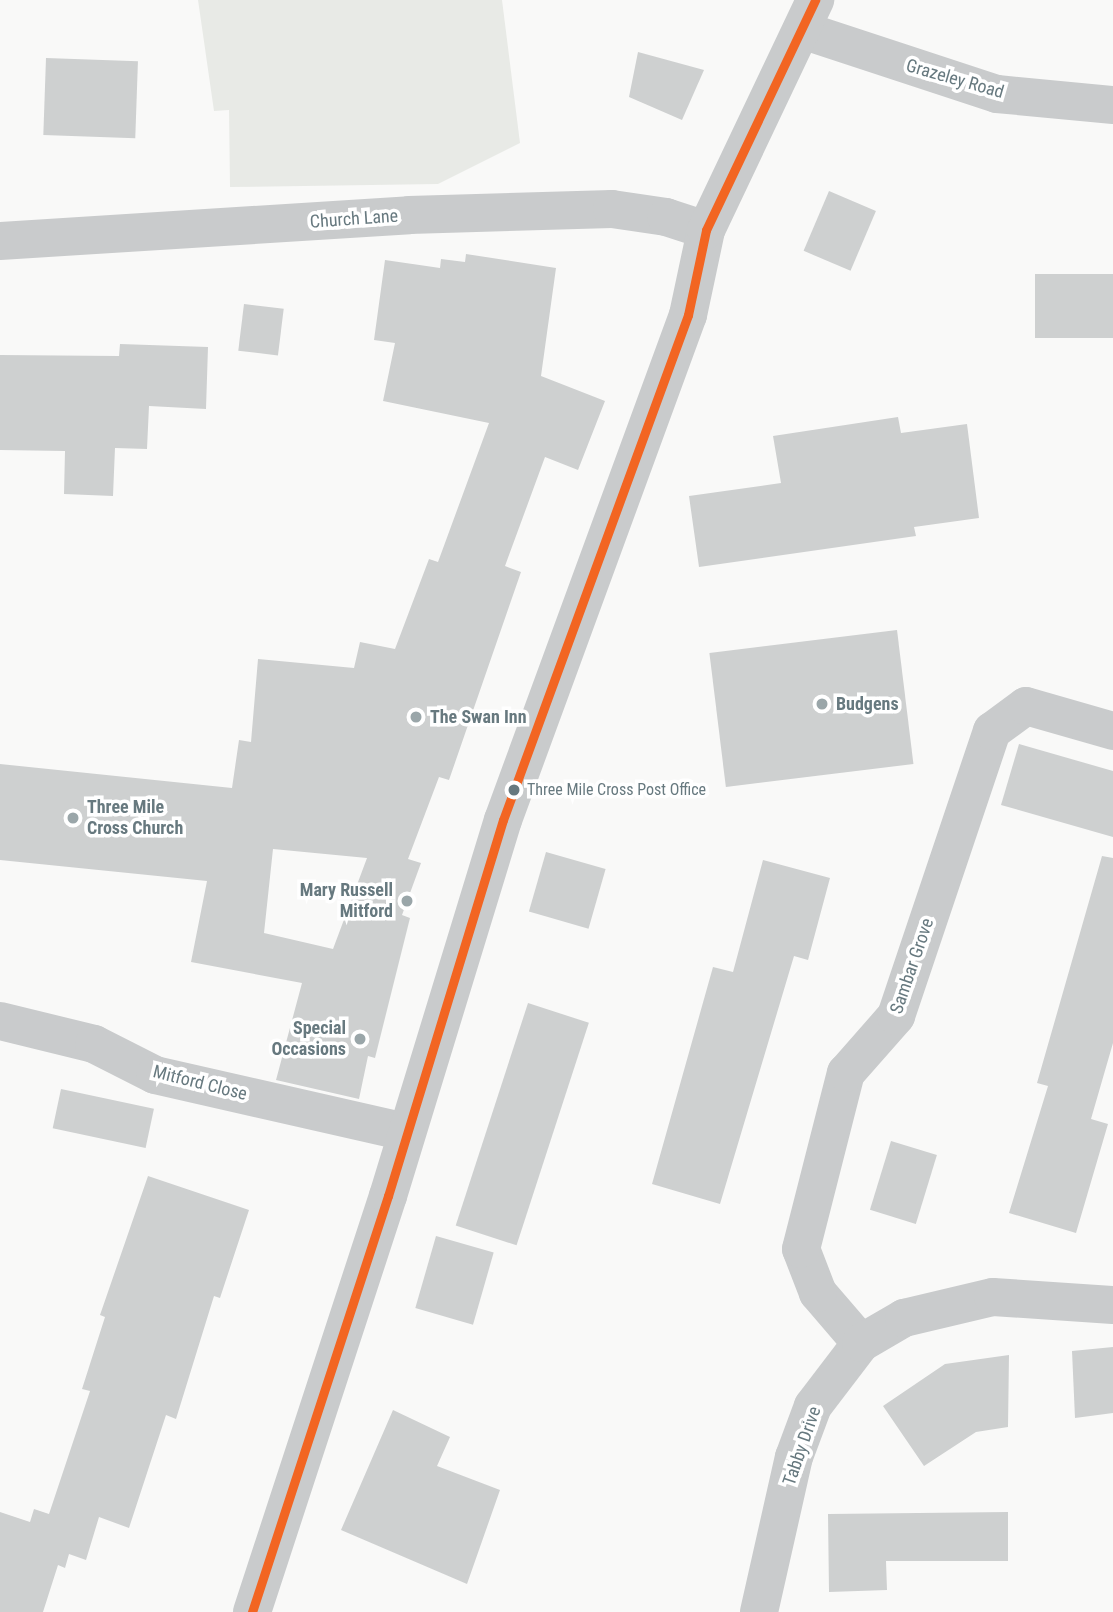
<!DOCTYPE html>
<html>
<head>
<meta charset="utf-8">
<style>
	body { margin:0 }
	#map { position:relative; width:1113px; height:1612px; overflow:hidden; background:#f9f9f8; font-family:"Roboto Condensed",sans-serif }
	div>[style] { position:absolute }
	.green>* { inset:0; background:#e8eae6 }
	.building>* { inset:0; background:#ced0d0; transform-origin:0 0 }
	.minor>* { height:38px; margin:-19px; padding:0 19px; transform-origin:19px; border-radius:19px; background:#c9cbcc }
	.bus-1>* { height:9px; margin:-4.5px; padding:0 4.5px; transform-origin:4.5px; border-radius:4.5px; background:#f26522 }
	.dots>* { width:19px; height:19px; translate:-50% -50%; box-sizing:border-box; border:4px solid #fff; border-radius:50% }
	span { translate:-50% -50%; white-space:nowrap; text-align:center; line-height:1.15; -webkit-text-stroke:7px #fff; paint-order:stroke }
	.bus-label { font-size:16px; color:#67797f }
	.left { translate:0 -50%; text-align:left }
	.street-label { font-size:18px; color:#67797f }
	.poi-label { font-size:18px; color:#67797f; font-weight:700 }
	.right { translate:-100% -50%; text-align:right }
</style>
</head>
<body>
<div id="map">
	<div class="green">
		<i style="clip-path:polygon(198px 0,502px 0,520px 143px,438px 184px,230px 187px,229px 110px,214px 111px)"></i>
	</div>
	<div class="building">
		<i style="clip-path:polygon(638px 52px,704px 70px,682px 120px,629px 97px)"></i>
		<i style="left:46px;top:58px;width:92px;height:77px;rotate:2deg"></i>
		<i style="left:829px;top:191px;width:51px;height:65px;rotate:23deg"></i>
		<i style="clip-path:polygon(evenodd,466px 254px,556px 268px,541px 376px,605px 401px,578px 470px,545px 457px,505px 566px,521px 572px,449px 780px,439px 777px,408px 859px,421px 863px,402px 915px,410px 918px,375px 1058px,368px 1056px,359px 1099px,276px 1080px,302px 983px,191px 962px,207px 881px,0 860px,0 764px,232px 788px,239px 740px,251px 742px,258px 659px,354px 668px,360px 642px,395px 649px,429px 559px,438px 562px,489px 423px,383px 401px,395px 343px,374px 340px,385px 260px,440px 268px,441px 259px,465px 262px,466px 254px,273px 849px,367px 858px,333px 949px,264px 933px,273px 849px)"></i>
		<i style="left:1035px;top:274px;width:78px;height:64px"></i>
		<i style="left:244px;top:304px;width:40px;height:47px;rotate:7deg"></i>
		<i style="clip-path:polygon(120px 344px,208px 347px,206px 409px,149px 406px,147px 449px,115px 448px,113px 496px,64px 494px,65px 451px,0 450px,0 355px,119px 356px)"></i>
		<i style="clip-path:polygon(898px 417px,901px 433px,967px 424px,979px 518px,914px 527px,916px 536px,699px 567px,689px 496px,781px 483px,773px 436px)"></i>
		<i style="left:897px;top:630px;width:135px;height:189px;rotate:83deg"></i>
		<i style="clip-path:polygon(1019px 744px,1113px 771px,1113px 837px,1001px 805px)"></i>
		<i style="left:546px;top:852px;width:62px;height:62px;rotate:16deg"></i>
		<i style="clip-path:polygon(1102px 856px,1113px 858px,1113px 1043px,1091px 1119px,1108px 1124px,1076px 1233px,1009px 1213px,1048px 1086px,1037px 1083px)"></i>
		<i style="clip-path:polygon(763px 860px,830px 878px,808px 960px,794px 956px,720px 1204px,652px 1184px,713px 967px,733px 972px)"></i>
		<i style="left:528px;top:1003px;width:64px;height:234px;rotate:18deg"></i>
		<i style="left:61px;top:1089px;width:95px;height:40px;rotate:12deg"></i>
		<i style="left:891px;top:1141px;width:48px;height:72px;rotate:17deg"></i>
		<i style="clip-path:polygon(148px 1176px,249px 1210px,220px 1298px,214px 1296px,176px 1419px,166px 1415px,129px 1528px,99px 1517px,86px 1560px,69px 1554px,65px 1568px,58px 1565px,43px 1612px,0 1612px,0 1512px,30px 1522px,34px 1509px,49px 1514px,90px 1391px,82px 1389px,105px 1317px,100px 1315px)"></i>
		<i style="left:436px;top:1236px;width:60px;height:75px;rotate:16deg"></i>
		<i style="clip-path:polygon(1113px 1347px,1113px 1413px,1075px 1418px,1072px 1351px)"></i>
		<i style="clip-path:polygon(1009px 1355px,1008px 1427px,976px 1432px,924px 1466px,883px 1406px,945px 1364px)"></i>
		<i style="clip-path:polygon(393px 1410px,450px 1437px,437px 1466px,500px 1490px,467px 1584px,341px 1530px)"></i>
		<i style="clip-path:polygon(1008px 1512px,1008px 1561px,886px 1561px,887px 1590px,829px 1592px,828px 1514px)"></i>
	</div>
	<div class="minor">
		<i style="left:802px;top:30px;width:205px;rotate:18.2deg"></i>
		<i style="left:997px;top:94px;width:117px;rotate:5.4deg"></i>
		<i style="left:0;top:241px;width:410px;rotate:-3.6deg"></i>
		<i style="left:409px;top:215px;width:203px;rotate:-1.7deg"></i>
		<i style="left:612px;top:209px;width:55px;rotate:8.4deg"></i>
		<i style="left:666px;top:217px;width:42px;rotate:18deg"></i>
		<i style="left:0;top:1021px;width:97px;rotate:13.7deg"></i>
		<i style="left:94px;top:1044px;width:68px;rotate:26.9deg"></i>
		<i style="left:155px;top:1075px;width:256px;rotate:12.8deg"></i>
		<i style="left:861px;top:1343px;width:66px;rotate:-130.7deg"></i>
		<i style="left:818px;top:1293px;width:47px;rotate:-111.1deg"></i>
		<i style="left:801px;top:1249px;width:182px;rotate:-75.7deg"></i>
		<i style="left:846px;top:1073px;width:76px;rotate:-48.7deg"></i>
		<i style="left:896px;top:1016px;width:301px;rotate:-71.4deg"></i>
		<i style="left:992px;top:731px;width:42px;rotate:-36.3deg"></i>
		<i style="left:1026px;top:706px;width:91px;rotate:16deg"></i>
		<i style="left:252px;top:1612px;width:438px;rotate:-71.9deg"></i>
		<i style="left:388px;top:1196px;width:393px;rotate:-73deg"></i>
		<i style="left:503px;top:820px;width:538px;rotate:-69.88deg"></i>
		<i style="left:688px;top:315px;width:87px;rotate:-78deg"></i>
		<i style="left:706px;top:230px;width:255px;rotate:-64.6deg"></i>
		<i style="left:759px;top:1612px;width:159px;rotate:-77.3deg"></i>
		<i style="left:794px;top:1457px;width:54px;rotate:-69.6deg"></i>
		<i style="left:813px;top:1406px;width:79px;rotate:-52.7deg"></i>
		<i style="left:861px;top:1343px;width:50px;rotate:-30.2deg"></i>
		<i style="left:904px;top:1318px;width:91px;rotate:-13.3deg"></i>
		<i style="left:993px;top:1297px;width:120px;rotate:3.8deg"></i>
	</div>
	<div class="bus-1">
		<i style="left:252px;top:1612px;width:438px;rotate:-71.9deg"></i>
		<i style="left:388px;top:1196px;width:393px;rotate:-73deg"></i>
		<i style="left:503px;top:820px;width:538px;rotate:-69.88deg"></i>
		<i style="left:688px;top:315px;width:87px;rotate:-78deg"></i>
		<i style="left:706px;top:230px;width:255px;rotate:-64.6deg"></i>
	</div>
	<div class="dots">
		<i style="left:822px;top:704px;background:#9aa6a9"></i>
		<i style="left:416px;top:717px;background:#9aa6a9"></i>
		<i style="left:514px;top:790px;background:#67797f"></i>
		<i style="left:73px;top:818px;background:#9aa6a9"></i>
		<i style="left:407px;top:901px;background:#9aa6a9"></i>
		<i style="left:360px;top:1039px;background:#9aa6a9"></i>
	</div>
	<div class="bus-label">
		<span class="left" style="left:527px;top:790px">Three Mile Cross Post Office</span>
	</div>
	<div class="street-label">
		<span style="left:955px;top:79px;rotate:16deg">Grazeley Road</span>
		<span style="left:354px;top:219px;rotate:-4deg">Church Lane</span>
		<span style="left:912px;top:966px;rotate:-71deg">Sambar Grove</span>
		<span style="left:200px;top:1083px;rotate:14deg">Mitford Close</span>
		<span style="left:802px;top:1446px;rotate:-71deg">Tabby Drive</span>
	</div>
	<div class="poi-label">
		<span class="left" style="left:836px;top:704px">Budgens</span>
		<span class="left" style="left:430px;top:717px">The Swan Inn</span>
		<span class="left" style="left:87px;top:818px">Three Mile<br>Cross Church</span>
		<span class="right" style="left:393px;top:901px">Mary Russell<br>Mitford</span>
		<span class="right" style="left:346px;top:1039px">Special<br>Occasions</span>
	</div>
</div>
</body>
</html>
